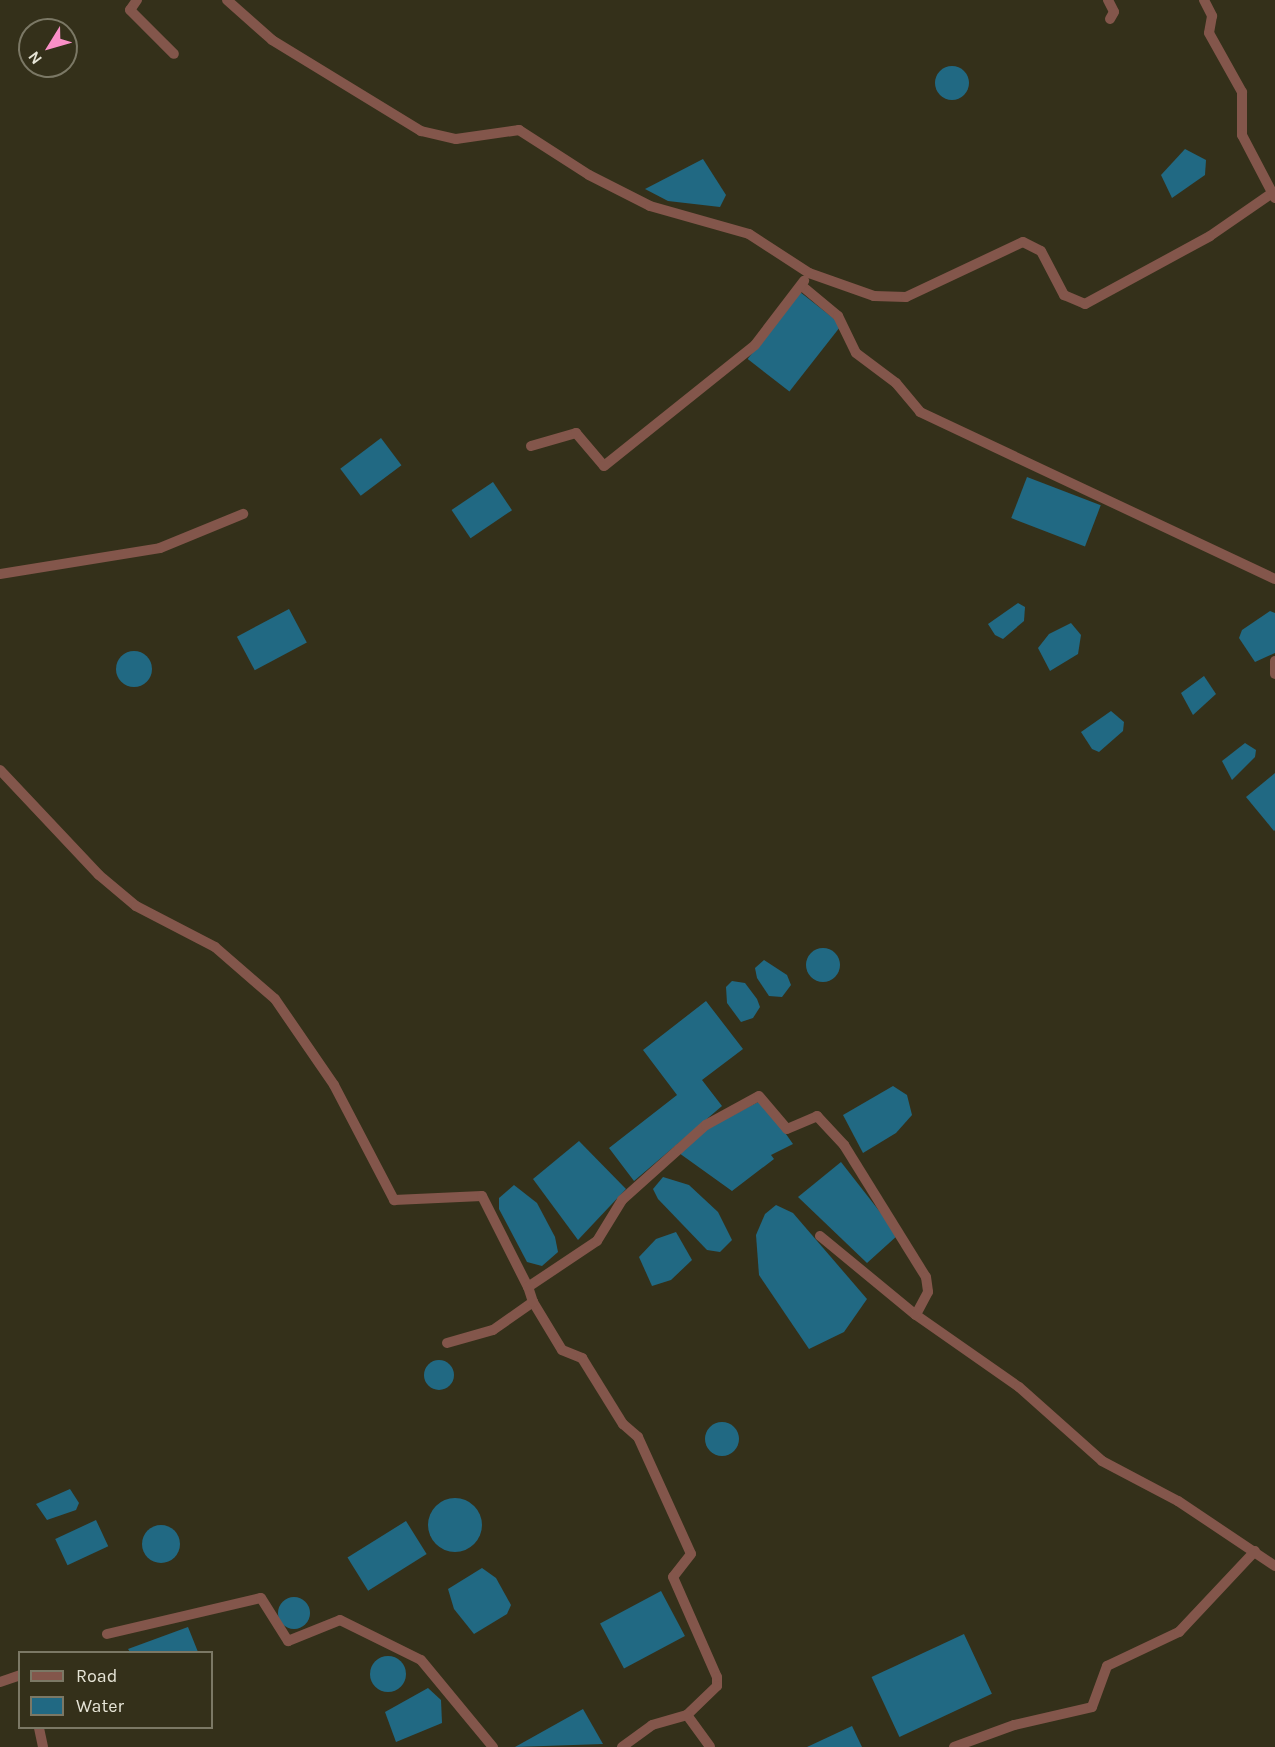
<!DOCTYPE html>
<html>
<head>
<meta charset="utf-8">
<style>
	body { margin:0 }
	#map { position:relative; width:1275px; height:1747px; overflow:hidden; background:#34301a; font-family:Karla,sans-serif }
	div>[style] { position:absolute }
	.water>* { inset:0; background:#216983; transform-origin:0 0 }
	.round { border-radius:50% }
	.minor>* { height:10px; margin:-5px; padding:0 5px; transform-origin:5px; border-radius:5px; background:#83564b }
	span { translate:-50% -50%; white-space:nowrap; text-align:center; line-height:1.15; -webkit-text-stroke:4.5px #34301a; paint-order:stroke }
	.legend { position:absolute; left:18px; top:1651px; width:195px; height:78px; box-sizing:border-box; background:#34301a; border:2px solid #7b7865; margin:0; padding:8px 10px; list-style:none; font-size:18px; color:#e6e4d6 }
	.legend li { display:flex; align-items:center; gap:12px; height:30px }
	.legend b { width:30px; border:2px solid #7b7865 }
	.north { position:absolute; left:18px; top:18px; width:60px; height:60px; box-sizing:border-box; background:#34301a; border:2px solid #7b7865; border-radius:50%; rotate:233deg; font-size:16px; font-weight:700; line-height:24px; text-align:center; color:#e6e4d6 }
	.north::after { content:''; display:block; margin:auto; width:21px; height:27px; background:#fa8fc7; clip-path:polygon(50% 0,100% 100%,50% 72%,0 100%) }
</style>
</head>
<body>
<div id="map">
	<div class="water">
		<i class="round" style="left:935px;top:66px;width:34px;height:34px"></i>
		<i style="clip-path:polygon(1185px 149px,1206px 160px,1205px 175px,1172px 198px,1161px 175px)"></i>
		<i style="clip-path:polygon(703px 159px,726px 195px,720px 207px,668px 201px,645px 189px)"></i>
		<i style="left:800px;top:292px;width:53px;height:85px;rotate:38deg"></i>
		<i style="left:381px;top:438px;width:34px;height:51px;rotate:53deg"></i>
		<i style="left:1027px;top:477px;width:79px;height:44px;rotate:21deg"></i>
		<i style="left:493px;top:482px;width:34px;height:50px;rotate:56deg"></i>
		<i style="clip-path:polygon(1018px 603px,1025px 607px,1024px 621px,1003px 639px,995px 635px,988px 624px)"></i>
		<i style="left:289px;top:609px;width:38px;height:59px;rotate:62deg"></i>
		<i style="clip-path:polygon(1270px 611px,1275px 613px,1275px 653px,1255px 662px,1239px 638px,1242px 630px)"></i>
		<i style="clip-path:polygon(1071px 623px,1081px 635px,1078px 654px,1050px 671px,1038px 648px,1049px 634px)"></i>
		<i class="round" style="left:116px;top:651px;width:36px;height:36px"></i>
		<i style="clip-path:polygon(1204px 676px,1216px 694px,1193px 715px,1181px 693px)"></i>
		<i style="clip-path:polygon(1111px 711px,1124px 722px,1123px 731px,1099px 752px,1092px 749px,1081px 732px)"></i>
		<i style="clip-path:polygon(1245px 743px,1256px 750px,1255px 757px,1232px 780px,1222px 761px)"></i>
		<i style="clip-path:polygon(1275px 773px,1275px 830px,1274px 831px,1246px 797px)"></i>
		<i class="round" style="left:806px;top:948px;width:34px;height:34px"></i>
		<i style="clip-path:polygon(764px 960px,787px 975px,791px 985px,782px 997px,769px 996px,757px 978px,755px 968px)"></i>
		<i style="clip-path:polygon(732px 981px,745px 983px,757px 999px,760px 1007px,753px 1018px,741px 1022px,727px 1003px,726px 987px)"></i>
		<i style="clip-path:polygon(706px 1001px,743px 1049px,702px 1080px,722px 1106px,634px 1181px,609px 1148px,677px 1095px,643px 1050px)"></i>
		<i style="clip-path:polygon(893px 1086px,907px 1095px,912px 1115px,896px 1133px,863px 1153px,843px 1115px)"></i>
		<i style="clip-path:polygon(762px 1100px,793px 1144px,771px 1155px,774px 1159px,732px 1191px,679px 1153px,706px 1129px)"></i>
		<i style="clip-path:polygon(579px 1141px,626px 1189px,578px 1240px,533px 1179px)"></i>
		<i style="clip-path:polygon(841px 1162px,898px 1235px,867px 1263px,798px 1197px)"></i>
		<i style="clip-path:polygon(663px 1177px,689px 1185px,718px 1212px,732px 1240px,720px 1252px,707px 1250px,658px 1199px,653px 1189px)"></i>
		<i style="clip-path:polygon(514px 1185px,537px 1203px,555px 1237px,558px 1252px,542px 1266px,527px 1262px,499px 1209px,499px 1198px)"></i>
		<i style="clip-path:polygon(776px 1205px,793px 1213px,867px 1299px,844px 1332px,809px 1349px,759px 1275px,756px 1235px,765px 1214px)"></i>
		<i style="clip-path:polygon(676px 1232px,692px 1260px,671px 1280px,652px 1286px,639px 1257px,656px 1239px)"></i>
		<i class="round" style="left:424px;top:1360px;width:30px;height:30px"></i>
		<i class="round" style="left:705px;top:1422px;width:34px;height:34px"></i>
		<i style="clip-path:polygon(70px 1489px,79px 1503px,76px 1510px,47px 1520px,36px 1504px)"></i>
		<i class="round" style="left:428px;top:1498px;width:54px;height:54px"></i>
		<i style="left:96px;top:1520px;width:29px;height:45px;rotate:65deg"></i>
		<i style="left:406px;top:1521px;width:39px;height:69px;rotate:58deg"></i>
		<i class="round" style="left:142px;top:1525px;width:38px;height:38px"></i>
		<i style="clip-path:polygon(482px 1568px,496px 1578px,511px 1605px,507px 1614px,474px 1634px,454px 1609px,448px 1589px)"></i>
		<i style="left:661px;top:1591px;width:51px;height:69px;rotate:62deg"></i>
		<i class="round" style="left:278px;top:1597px;width:32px;height:32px"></i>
		<i style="clip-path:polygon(188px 1627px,198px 1652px,130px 1652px,128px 1649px)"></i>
		<i style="left:964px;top:1634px;width:66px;height:102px;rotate:65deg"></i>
		<i class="round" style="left:370px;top:1656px;width:36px;height:36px"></i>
		<i style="clip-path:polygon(428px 1688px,441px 1700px,442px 1723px,396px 1742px,385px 1712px)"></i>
		<i style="clip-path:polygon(583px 1709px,603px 1744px,515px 1747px)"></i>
		<i style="clip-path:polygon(852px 1726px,862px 1747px,807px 1747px)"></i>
	</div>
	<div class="minor">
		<i style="left:137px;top:0;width:12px;rotate:125deg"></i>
		<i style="left:130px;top:10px;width:62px;rotate:45deg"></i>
		<i style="left:227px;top:0;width:60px;rotate:41.6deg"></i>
		<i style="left:272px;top:40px;width:175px;rotate:31.4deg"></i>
		<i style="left:421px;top:131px;width:36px;rotate:13deg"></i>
		<i style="left:456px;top:139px;width:64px;rotate:-8.1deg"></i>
		<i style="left:519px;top:130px;width:83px;rotate:32.7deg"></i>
		<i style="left:589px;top:175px;width:68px;rotate:26.9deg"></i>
		<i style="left:650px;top:206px;width:103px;rotate:15.8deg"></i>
		<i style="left:749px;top:234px;width:72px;rotate:33deg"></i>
		<i style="left:809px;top:273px;width:69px;rotate:19.5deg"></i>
		<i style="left:874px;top:296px;width:32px;rotate:2deg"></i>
		<i style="left:906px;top:297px;width:129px;rotate:-25.2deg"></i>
		<i style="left:1023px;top:242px;width:20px;rotate:27deg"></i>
		<i style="left:1041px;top:251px;width:50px;rotate:62.4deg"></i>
		<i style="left:1064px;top:295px;width:23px;rotate:23deg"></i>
		<i style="left:1085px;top:304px;width:142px;rotate:-28.5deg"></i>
		<i style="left:1210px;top:236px;width:75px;rotate:-34.7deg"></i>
		<i style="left:1108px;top:0;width:13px;rotate:63deg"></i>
		<i style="left:1114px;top:12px;width:8px;rotate:120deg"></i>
		<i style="left:1204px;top:0;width:18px;rotate:63deg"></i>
		<i style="left:1212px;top:16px;width:17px;rotate:100deg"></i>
		<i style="left:1209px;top:33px;width:68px;rotate:60.8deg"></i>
		<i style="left:1242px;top:92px;width:43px;rotate:90deg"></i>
		<i style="left:1242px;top:135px;width:71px;rotate:62.4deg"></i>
		<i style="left:802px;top:286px;width:47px;rotate:39.8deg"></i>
		<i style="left:838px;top:316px;width:41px;rotate:64.1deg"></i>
		<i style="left:856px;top:353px;width:50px;rotate:36.9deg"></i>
		<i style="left:896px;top:383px;width:38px;rotate:50deg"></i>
		<i style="left:920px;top:412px;width:392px;rotate:25.2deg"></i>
		<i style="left:531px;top:446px;width:47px;rotate:-16.1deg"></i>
		<i style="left:576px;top:433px;width:43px;rotate:49.7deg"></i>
		<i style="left:604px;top:466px;width:193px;rotate:-38.7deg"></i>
		<i style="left:755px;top:345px;width:81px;rotate:-52.6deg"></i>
		<i style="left:0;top:574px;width:162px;rotate:-9.2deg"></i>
		<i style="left:160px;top:548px;width:90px;rotate:-22.3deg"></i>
		<i style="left:1275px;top:661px;width:13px;rotate:90deg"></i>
		<i style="left:0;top:770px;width:144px;rotate:46.7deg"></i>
		<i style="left:99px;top:875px;width:48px;rotate:40deg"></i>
		<i style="left:136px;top:906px;width:89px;rotate:27.4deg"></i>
		<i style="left:215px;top:947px;width:79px;rotate:40.9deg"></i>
		<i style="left:275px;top:999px;width:104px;rotate:55.5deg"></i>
		<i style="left:334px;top:1085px;width:130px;rotate:62.4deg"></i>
		<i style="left:394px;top:1200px;width:88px;rotate:-2.6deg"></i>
		<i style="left:482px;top:1196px;width:102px;rotate:63.2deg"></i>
		<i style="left:820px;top:1236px;width:124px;rotate:39.5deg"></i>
		<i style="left:916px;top:1315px;width:126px;rotate:35deg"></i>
		<i style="left:1019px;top:1387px;width:111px;rotate:41.7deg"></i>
		<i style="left:1102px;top:1461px;width:86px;rotate:27.8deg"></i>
		<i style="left:1178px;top:1501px;width:117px;rotate:33.8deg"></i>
		<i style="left:533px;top:1302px;width:56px;rotate:58.9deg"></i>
		<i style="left:562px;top:1350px;width:22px;rotate:22deg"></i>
		<i style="left:582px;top:1358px;width:78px;rotate:58.2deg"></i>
		<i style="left:623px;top:1424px;width:20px;rotate:41deg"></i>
		<i style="left:638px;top:1437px;width:128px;rotate:65.6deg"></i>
		<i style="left:691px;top:1554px;width:29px;rotate:128deg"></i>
		<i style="left:673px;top:1577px;width:109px;rotate:66.3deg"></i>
		<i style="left:717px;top:1677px;width:9px;rotate:90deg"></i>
		<i style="left:717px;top:1686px;width:42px;rotate:136deg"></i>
		<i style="left:687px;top:1715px;width:39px;rotate:54deg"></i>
		<i style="left:447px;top:1343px;width:48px;rotate:-15.8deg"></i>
		<i style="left:493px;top:1330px;width:49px;rotate:-35deg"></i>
		<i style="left:533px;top:1302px;width:16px;rotate:-108deg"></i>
		<i style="left:528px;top:1287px;width:83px;rotate:-33.7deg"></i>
		<i style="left:597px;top:1241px;width:48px;rotate:-58.6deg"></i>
		<i style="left:622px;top:1200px;width:76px;rotate:-41.8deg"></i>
		<i style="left:679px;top:1149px;width:36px;rotate:-42deg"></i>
		<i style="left:706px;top:1125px;width:60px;rotate:-28.7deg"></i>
		<i style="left:759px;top:1096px;width:43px;rotate:49.7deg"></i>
		<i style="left:787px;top:1129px;width:33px;rotate:-23deg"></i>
		<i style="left:817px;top:1116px;width:40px;rotate:47deg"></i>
		<i style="left:844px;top:1145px;width:155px;rotate:58.2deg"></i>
		<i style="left:926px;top:1277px;width:15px;rotate:82deg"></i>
		<i style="left:928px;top:1292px;width:26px;rotate:118deg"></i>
		<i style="left:107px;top:1634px;width:158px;rotate:-13.2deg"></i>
		<i style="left:261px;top:1598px;width:51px;rotate:57.9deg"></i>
		<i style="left:288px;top:1641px;width:56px;rotate:-22deg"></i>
		<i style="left:340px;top:1620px;width:90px;rotate:26.3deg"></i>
		<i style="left:421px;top:1660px;width:113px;rotate:50.4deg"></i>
		<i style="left:0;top:1682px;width:21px;rotate:-19deg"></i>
		<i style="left:39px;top:1728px;width:19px;rotate:78deg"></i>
		<i style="left:622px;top:1747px;width:37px;rotate:-36deg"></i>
		<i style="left:652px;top:1725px;width:36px;rotate:-16deg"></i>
		<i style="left:954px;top:1747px;width:64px;rotate:-20.1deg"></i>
		<i style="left:1014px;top:1725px;width:80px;rotate:-13deg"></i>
		<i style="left:1092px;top:1707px;width:44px;rotate:-69.9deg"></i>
		<i style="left:1107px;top:1666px;width:80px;rotate:-25.3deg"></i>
		<i style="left:1179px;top:1632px;width:111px;rotate:-46.8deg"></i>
	</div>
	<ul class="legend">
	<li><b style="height:8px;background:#83564b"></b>Road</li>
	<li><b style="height:16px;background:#216983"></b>Water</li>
	</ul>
	<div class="north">N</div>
</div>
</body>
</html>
